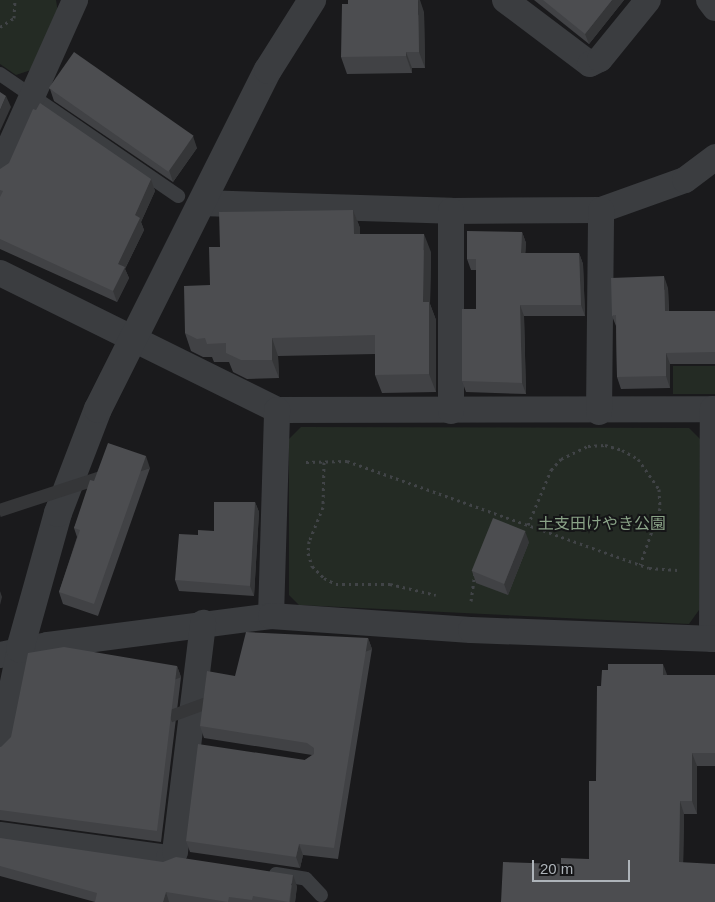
<!DOCTYPE html>
<html>
<head>
<meta charset="utf-8">
<style>
	body { margin:0 }
	#map { position:relative; width:715px; height:902px; overflow:hidden; background:#1a1a1c; font-family:Arial,"Noto Sans JP",sans-serif }
	div>[style] { position:absolute }
	.green>* { inset:0; background:#242b24; transform-origin:0 0 }
	.path>* { height:3px; margin-top:-1.5px; transform-origin:0; background:repeating-linear-gradient(90deg,#414447 0 2.5px,transparent 0 6.5px) }
	.service>* { height:14px; margin:-7px; padding:0 7px; transform-origin:7px; border-radius:7px; background:#3b3d40 }
	.minor>* { height:26px; margin:-13px; padding:0 13px; transform-origin:13px; border-radius:13px; background:#3b3d40 }
	.tertiary>* { height:28px; margin:-14px; padding:0 14px; transform-origin:14px; border-radius:14px; background:#3b3d40 }
	.wall>* { inset:0; background:#414245 }
	.shaded-wall>* { inset:0; background:#353638; transform-origin:0 0 }
	.building>* { inset:0; background:#4c4d50; transform-origin:0 0 }
	span { translate:-50% -50%; white-space:nowrap; text-align:center; line-height:1.15; -webkit-text-stroke:4px #151517; paint-order:stroke }
	.park-label { font-size:16px; color:#8aa387 }
	.scale { position:absolute; left:532px; top:860px; width:98px; height:22px; box-sizing:border-box; border:2px solid #aeb4ba; border-top:0; padding-left:6px; font-size:15px; line-height:18px; white-space:nowrap; color:#aeb4ba; -webkit-text-stroke:4px #151517; paint-order:stroke }
</style>
</head>
<body>
<div id="map">
	<div class="green">
		<i style="clip-path:polygon(0 0,56px 0,58px 13px,31px 70px,16px 75px,0 64px)"></i>
		<i style="left:673px;top:366px;width:42px;height:28px"></i>
		<i style="clip-path:polygon(301px 427px,689px 428px,700px 439px,699px 610px,689px 624px,299px 605px,289px 595px,289px 439px)"></i>
	</div>
	<div class="path">
		<i style="left:0;top:27px;width:17px;rotate:-33deg"></i>
		<i style="left:14px;top:18px;width:17px;rotate:-87deg"></i>
		<i style="left:306px;top:462px;width:41px;rotate:-1.4deg"></i>
		<i style="left:347px;top:461px;width:320px;rotate:19.5deg"></i>
		<i style="left:649px;top:568px;width:32px;rotate:4deg"></i>
		<i style="left:324px;top:462px;width:45px;rotate:91.3deg"></i>
		<i style="left:323px;top:507px;width:37px;rotate:112deg"></i>
		<i style="left:309px;top:541px;width:12px;rotate:95deg"></i>
		<i style="left:308px;top:553px;width:14px;rotate:73deg"></i>
		<i style="left:312px;top:566px;width:17px;rotate:45deg"></i>
		<i style="left:324px;top:578px;width:13px;rotate:27deg"></i>
		<i style="left:336px;top:584px;width:54px"></i>
		<i style="left:390px;top:584px;width:47px;rotate:13.4deg"></i>
		<i style="left:528px;top:525px;width:60px;rotate:-67.3deg"></i>
		<i style="left:551px;top:470px;width:15px;rotate:-48deg"></i>
		<i style="left:561px;top:459px;width:30px;rotate:-26deg"></i>
		<i style="left:588px;top:446px;width:17px;rotate:-3deg"></i>
		<i style="left:605px;top:445px;width:18px;rotate:16deg"></i>
		<i style="left:622px;top:450px;width:18px;rotate:29deg"></i>
		<i style="left:638px;top:459px;width:37px;rotate:55deg"></i>
		<i style="left:659px;top:489px;width:19px;rotate:87deg"></i>
		<i style="left:660px;top:508px;width:60px;rotate:109.3deg"></i>
		<i style="left:471px;top:601px;width:28px;rotate:-82deg"></i>
	</div>
	<div class="service">
		<i style="left:0;top:74px;width:216px;rotate:34.4deg"></i>
		<i style="left:276px;top:874px;width:30px;rotate:9deg"></i>
		<i style="left:306px;top:879px;width:22px;rotate:47deg"></i>
	</div>
	<div class="minor">
		<i style="left:505px;top:0;width:106px;rotate:37deg"></i>
		<i style="left:590px;top:64px;width:11px;rotate:-27deg"></i>
		<i style="left:600px;top:59px;width:76px;rotate:-50.9deg"></i>
		<i style="left:709px;top:0;width:10px;rotate:53deg"></i>
		<i style="left:0;top:168px;width:184px;rotate:-65.9deg"></i>
		<i style="left:201px;top:203px;width:250px;rotate:1.8deg"></i>
		<i style="left:451px;top:211px;width:150px;rotate:-0.4deg"></i>
		<i style="left:601px;top:210px;width:89px;rotate:-19.7deg"></i>
		<i style="left:685px;top:180px;width:38px;rotate:-37deg"></i>
		<i style="left:0;top:273px;width:309px;rotate:26.3deg"></i>
		<i style="left:277px;top:410px;width:438px;rotate:-0.1deg"></i>
		<i style="left:451px;top:411px;width:200px;rotate:-90deg"></i>
		<i style="left:599px;top:412px;width:202px;rotate:-89.4deg"></i>
		<i style="left:271px;top:616px;width:206px;rotate:-88.3deg"></i>
		<i style="left:712px;top:639px;width:230px;rotate:-89.8deg"></i>
		<i style="left:0;top:655px;width:49px;rotate:-11.8deg"></i>
		<i style="left:48px;top:645px;width:225px;rotate:-7.4deg"></i>
		<i style="left:271px;top:616px;width:200px;rotate:4deg"></i>
		<i style="left:471px;top:630px;width:244px;rotate:2.1deg"></i>
		<i style="left:0;top:744px;width:97px;rotate:-78.1deg"></i>
		<i style="left:0;top:835px;width:171px;rotate:7.8deg"></i>
		<i style="left:169px;top:858px;width:8px;rotate:-45deg"></i>
		<i style="left:175px;top:852px;width:231px;rotate:-83deg"></i>
	</div>
	<div class="tertiary">
		<i style="left:20px;top:649px;width:141px;rotate:-74.4deg"></i>
		<i style="left:58px;top:513px;width:111px;rotate:-69deg"></i>
		<i style="left:98px;top:409px;width:379px;rotate:-63.4deg"></i>
		<i style="left:268px;top:70px;width:83px;rotate:-57.8deg"></i>
	</div>
	<div class="wall">
		<i style="clip-path:polygon(534px 0,624px 0,589px 44px)"></i>
		<i style="clip-path:polygon(424px 12px,425px 68px,412px 68px,412px 73px,347px 74px,341px 57px)"></i>
		<i style="clip-path:polygon(50px 89px,197px 148px,173px 182px,54px 101px)"></i>
		<i style="clip-path:polygon(0 169px,151px 179px,155px 191px,141px 222px,144px 230px,125px 269px,129px 278px,117px 302px,0 249px)"></i>
		<i style="clip-path:polygon(353px 210px,360px 228px,360px 234px,431px 252px,430px 304px,436px 320px,436px 392px,382px 393px,375px 375px,375px 354px,278px 356px,279px 378px,247px 379px,233px 372px,229px 362px,214px 362px,212px 357px,203px 357px,191px 351px,185px 333px,210px 285px,220px 247px)"></i>
		<i style="clip-path:polygon(522px 232px,526px 243px,525px 253px,579px 253px,583px 264px,585px 316px,524px 316px,526px 394px,466px 392px,462px 381px,476px 309px,476px 270px,471px 270px,467px 259px)"></i>
		<i style="clip-path:polygon(668px 288px,669px 311px,715px 311px,715px 364px,670px 364px,670px 388px,621px 389px,617px 377px,616px 326px,612px 316px)"></i>
		<i style="clip-path:polygon(150px 468px,98px 616px,63px 604px,59px 592px,77px 537px,74px 528px,94px 481px)"></i>
		<i style="clip-path:polygon(255px 502px,259px 512px,254px 596px,179px 591px,175px 580px,198px 535px,214px 531px)"></i>
		<i style="clip-path:polygon(529px 542px,508px 595px,476px 583px,472px 571px)"></i>
		<i style="clip-path:polygon(368px 638px,372px 649px,338px 859px,303px 855px,300px 868px,190px 852px,186px 841px,312px 755px,204px 738px,200px 726px,235px 676px)"></i>
		<i style="clip-path:polygon(177px 666px,181px 677px,161px 842px,0 820px,0 747px)"></i>
		<i style="clip-path:polygon(667px 675px,715px 675px,715px 766px,697px 766px,697px 814px,684px 814px,683px 863px,561px 864px,589px 859px,596px 781px,601px 686px)"></i>
		<i style="clip-path:polygon(0 838px,297px 886px,295px 902px,95px 902px,0 876px)"></i>
	</div>
	<div class="shaded-wall">
		<i style="clip-path:polygon(418px 0,420px 0,424px 12px,425px 68px,419px 52px)"></i>
		<i style="clip-path:polygon(612px 0,624px 0,589px 44px,585px 34px)"></i>
		<i style="clip-path:polygon(406px 52px,412px 68px,412px 73px,406px 56px)"></i>
		<i style="clip-path:polygon(6px 96px,11px 107px,0 131px,0 110px)"></i>
		<i style="clip-path:polygon(193px 136px,197px 148px,173px 182px,169px 170px)"></i>
		<i style="clip-path:polygon(151px 179px,155px 191px,141px 222px,144px 230px,125px 269px,129px 278px,117px 302px,113px 291px,118px 264px,135px 215px)"></i>
		<i style="clip-path:polygon(353px 210px,360px 228px,360px 252px,354px 234px)"></i>
		<i style="clip-path:polygon(522px 232px,526px 243px,525px 264px,521px 253px)"></i>
		<i style="clip-path:polygon(424px 234px,431px 252px,430px 304px,436px 320px,436px 392px,429px 374px,423px 302px)"></i>
		<i style="clip-path:polygon(579px 253px,583px 264px,585px 316px,581px 305px)"></i>
		<i style="clip-path:polygon(664px 276px,668px 288px,669px 323px,665px 311px)"></i>
		<i style="clip-path:polygon(520px 305px,524px 316px,526px 394px,522px 383px)"></i>
		<i style="clip-path:polygon(272px 338px,278px 356px,279px 378px,272px 360px)"></i>
		<i style="clip-path:polygon(666px 353px,670px 364px,670px 388px,666px 376px)"></i>
		<i style="left:146px;top:456px;width:13px;height:157px;rotate:72deg"></i>
		<i style="clip-path:polygon(255px 502px,259px 512px,254px 596px,250px 586px)"></i>
		<i style="clip-path:polygon(525px 531px,529px 542px,508px 595px,504px 584px)"></i>
		<i style="clip-path:polygon(0 591px,2px 597px,0 605px)"></i>
		<i style="left:368px;top:638px;width:12px;height:213px;rotate:70deg"></i>
		<i style="clip-path:polygon(663px 664px,668px 677px,663px 675px)"></i>
		<i style="left:177px;top:666px;width:12px;height:166px;rotate:70deg"></i>
		<i style="clip-path:polygon(692px 753px,697px 766px,697px 814px,692px 801px)"></i>
		<i style="clip-path:polygon(680px 801px,684px 814px,683px 875px,679px 862px)"></i>
		<i style="clip-path:polygon(299px 844px,303px 855px,300px 868px,296px 857px)"></i>
		<i style="clip-path:polygon(293px 875px,297px 886px,295px 902px,290px 902px)"></i>
		<i style="clip-path:polygon(166px 892px,169px 902px,163px 902px)"></i>
	</div>
	<div class="building">
		<i style="clip-path:polygon(348px 0,418px 0,419px 52px,406px 52px,406px 56px,341px 57px,342px 4px,348px 4px)"></i>
		<i style="clip-path:polygon(543px 0,612px 0,585px 34px)"></i>
		<i style="left:74px;top:52px;width:146px;height:44px;rotate:35deg"></i>
		<i style="clip-path:polygon(0 92px,6px 96px,0 110px)"></i>
		<i style="clip-path:polygon(40px 103px,151px 179px,135px 215px,140px 218px,118px 264px,125px 267px,113px 291px,0 239px,0 197px,3px 191px,0 190px,0 169px,9px 163px,33px 109px,36px 110px)"></i>
		<i style="clip-path:polygon(353px 210px,354px 234px,424px 234px,423px 302px,429px 302px,429px 374px,375px 375px,375px 335px,272px 338px,272px 360px,241px 360px,226px 353px,226px 343px,207px 344px,205px 338px,197px 339px,185px 333px,184px 286px,210px 285px,209px 247px,220px 247px,219px 212px)"></i>
		<i style="clip-path:polygon(467px 231px,522px 232px,521px 253px,579px 253px,581px 305px,520px 305px,522px 383px,462px 381px,462px 309px,476px 309px,476px 259px,467px 259px)"></i>
		<i style="clip-path:polygon(664px 276px,665px 311px,715px 311px,715px 352px,666px 353px,666px 376px,617px 377px,616px 315px,612px 316px,611px 278px)"></i>
		<i style="clip-path:polygon(108px 443px,146px 456px,94px 604px,59px 592px,80px 530px,74px 528px,90px 480px,94px 481px)"></i>
		<i style="clip-path:polygon(214px 502px,255px 502px,250px 586px,175px 580px,179px 534px,198px 535px,198px 530px,214px 531px)"></i>
		<i style="left:493px;top:518px;width:35px;height:57px;rotate:22deg"></i>
		<i style="clip-path:polygon(246px 632px,368px 638px,334px 848px,299px 844px,296px 857px,186px 841px,198px 744px,305px 760px,314px 754px,314px 748px,307px 743px,200px 726px,207px 671px,235px 676px)"></i>
		<i style="clip-path:polygon(64px 647px,177px 666px,157px 831px,0 810px,0 747px,1px 747px,11px 737px,28px 653px)"></i>
		<i style="clip-path:polygon(608px 664px,663px 664px,663px 675px,715px 675px,715px 753px,692px 753px,692px 801px,680px 801px,679px 862px,715px 864px,715px 902px,501px 902px,503px 862px,561px 864px,561px 858px,589px 859px,589px 781px,596px 781px,597px 686px,601px 686px,602px 670px,608px 670px)"></i>
		<i style="clip-path:polygon(0 838px,163px 862px,176px 857px,293px 875px,289px 902px,253px 896px,252px 900px,229px 897px,228px 902px,166px 892px,163px 902px,95px 902px,97px 893px,0 866px)"></i>
	</div>
	<div class="park-label">
		<span style="left:602px;top:524px">土支田けやき公園</span>
	</div>
	<div class="scale">20 m</div>
</div>
</body>
</html>
